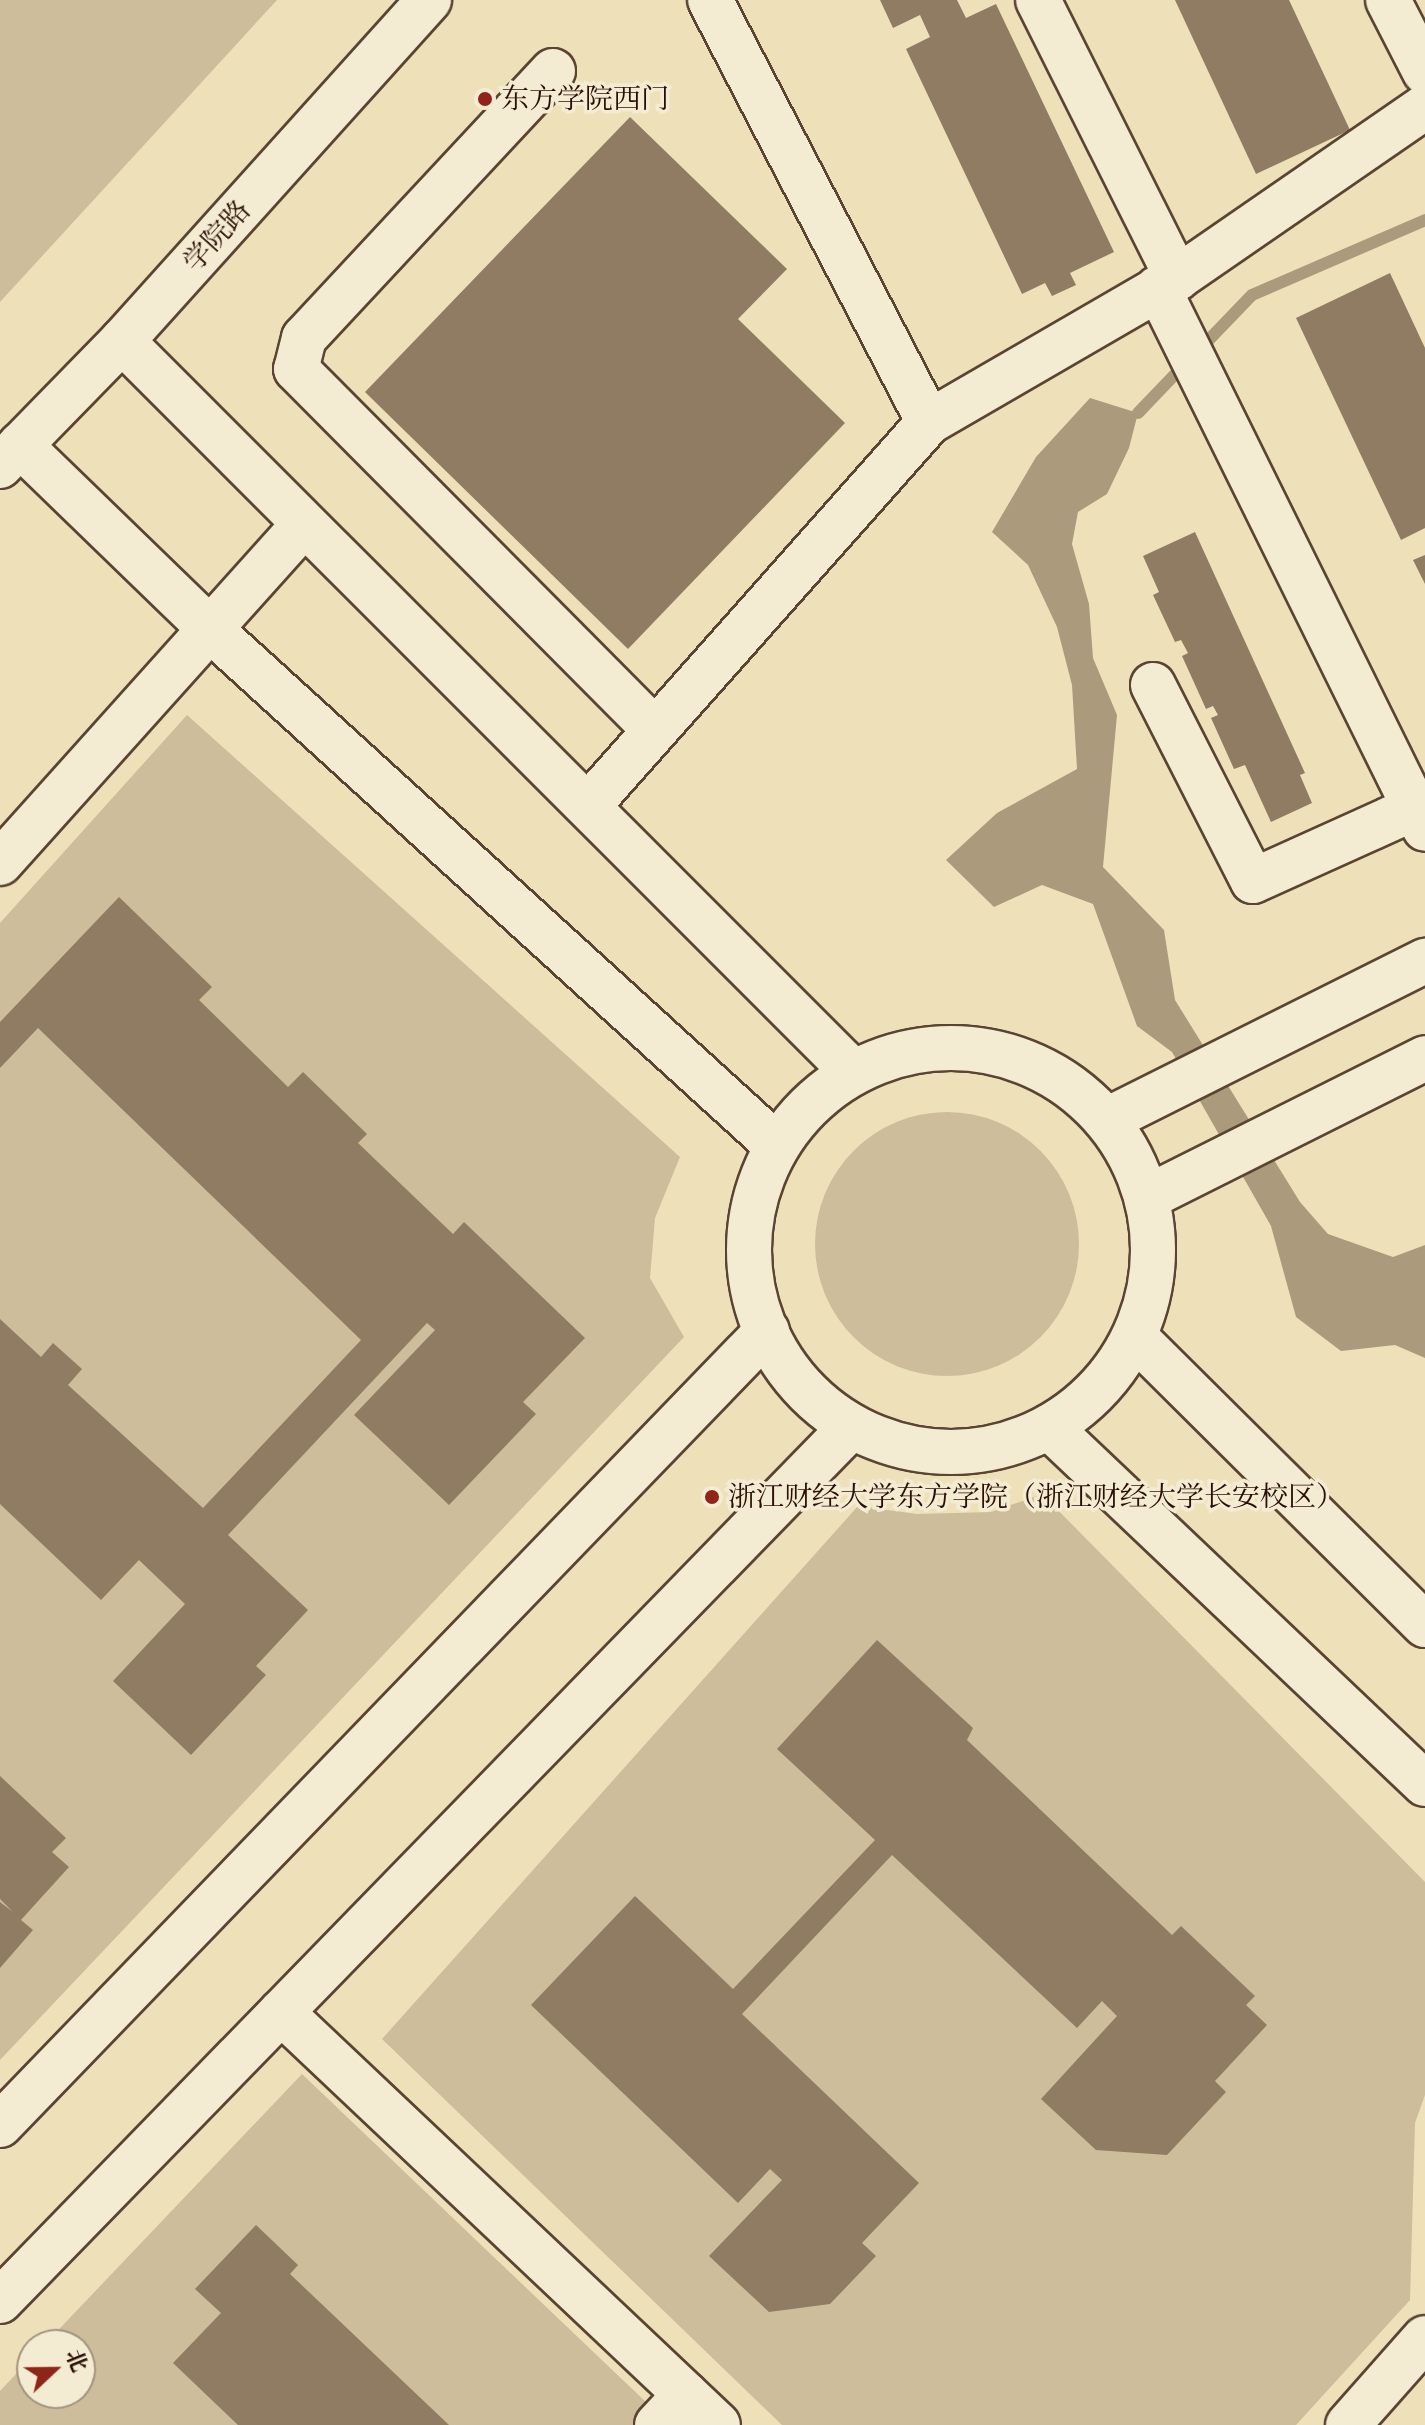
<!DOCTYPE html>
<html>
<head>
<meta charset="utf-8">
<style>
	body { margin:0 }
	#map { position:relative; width:1425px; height:2425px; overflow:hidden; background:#eee1ba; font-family:Cardo,"Noto Serif SC",serif }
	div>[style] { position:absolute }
	.green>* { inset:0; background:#cdbd9b }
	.round { border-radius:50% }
	.water>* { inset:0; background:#ab9a7c }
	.stream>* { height:12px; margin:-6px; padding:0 6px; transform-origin:6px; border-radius:6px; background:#ab9a7c }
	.building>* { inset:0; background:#8f7c63 }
	.roads { filter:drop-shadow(2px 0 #5a4432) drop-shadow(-2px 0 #5a4432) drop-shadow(0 2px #5a4432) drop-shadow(0 -2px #5a4432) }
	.minor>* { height:44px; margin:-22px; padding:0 22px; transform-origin:22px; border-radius:22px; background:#f4ecd2 }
	.minor>.ring { margin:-22px; padding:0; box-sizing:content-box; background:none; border:44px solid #f4ecd2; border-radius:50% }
	.dots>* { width:22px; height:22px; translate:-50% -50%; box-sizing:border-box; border:4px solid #f4ecd2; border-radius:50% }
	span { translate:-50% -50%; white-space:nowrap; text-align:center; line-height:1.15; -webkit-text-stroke:7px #f4ecd2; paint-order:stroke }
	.poi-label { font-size:28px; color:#290f05 }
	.left { translate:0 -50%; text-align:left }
	.street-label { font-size:28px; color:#290f05 }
	.north { position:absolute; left:16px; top:2329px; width:80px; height:80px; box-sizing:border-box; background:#f4ecd2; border:2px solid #a39480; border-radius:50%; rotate:68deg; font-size:22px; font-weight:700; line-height:32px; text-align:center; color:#290f05 }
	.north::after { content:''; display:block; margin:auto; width:28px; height:36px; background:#8f2418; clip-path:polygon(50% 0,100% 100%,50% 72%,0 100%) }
</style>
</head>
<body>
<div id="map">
	<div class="green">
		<i style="clip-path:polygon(0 0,277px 0,0 302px)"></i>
		<i style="clip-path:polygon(187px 715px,680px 1157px,655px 1218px,650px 1278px,684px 1337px,0 2060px,0 923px)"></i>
		<i class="round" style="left:815px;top:1112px;width:264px;height:264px"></i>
		<i style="clip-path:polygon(1042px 1494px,1425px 1882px,1425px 2095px,1415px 2123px,1410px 2300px,1296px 2425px,782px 2425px,382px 2039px,858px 1506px,917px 1514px,991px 1512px)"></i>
		<i style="clip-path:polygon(302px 2074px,670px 2425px,0 2425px,0 2391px,32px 2357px,32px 2393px,80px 2393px,80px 2345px,44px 2345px)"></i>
	</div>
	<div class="water">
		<i style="clip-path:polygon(1090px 398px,1138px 413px,1129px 448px,1107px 494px,1078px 512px,1072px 544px,1089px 604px,1093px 658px,1117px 715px,1103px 867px,1164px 930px,1175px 1000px,1300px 1202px,1328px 1234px,1393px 1257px,1425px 1245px,1425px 1358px,1395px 1345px,1341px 1351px,1296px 1317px,1271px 1226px,1172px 1052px,1137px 1026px,1093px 904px,1042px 885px,994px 907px,946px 860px,997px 813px,1077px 769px,1072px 685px,1057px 627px,1028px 565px,992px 532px,1036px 457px)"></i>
	</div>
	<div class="stream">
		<i style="left:1199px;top:350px;width:76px;rotate:-46.1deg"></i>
		<i style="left:1252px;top:295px;width:189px;rotate:-23.4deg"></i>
		<i style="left:1138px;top:413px;width:69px;rotate:-46.2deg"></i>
	</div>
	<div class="building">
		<i style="clip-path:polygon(880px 0,957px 0,966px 18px,996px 4px,1114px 252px,1070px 273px,1076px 285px,1052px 296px,1045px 283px,1022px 294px,906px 49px,930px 37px,920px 15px,893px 28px)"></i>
		<i style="clip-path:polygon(1175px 0,1289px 0,1350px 130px,1256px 174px)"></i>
		<i style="clip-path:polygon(630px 117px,787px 269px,738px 319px,845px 423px,628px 649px,365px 392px)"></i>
		<i style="clip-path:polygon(1390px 273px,1425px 348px,1425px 528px,1401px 540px,1296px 318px)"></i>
		<i style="clip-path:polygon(1195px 532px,1305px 773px,1300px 775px,1312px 803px,1271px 822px,1245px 765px,1234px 769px,1211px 718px,1218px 715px,1213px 706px,1206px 709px,1182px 656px,1188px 653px,1181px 640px,1175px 642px,1153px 595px,1159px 592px,1143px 556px)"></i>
		<i style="clip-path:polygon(1425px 555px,1425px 584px,1413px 560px)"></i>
		<i style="clip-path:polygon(119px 897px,212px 987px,199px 1000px,288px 1087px,303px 1072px,367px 1134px,358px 1143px,453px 1234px,464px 1222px,585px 1338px,523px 1402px,536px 1414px,449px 1505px,354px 1415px,435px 1330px,427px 1323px,228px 1535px,308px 1610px,256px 1666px,266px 1675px,191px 1755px,113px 1681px,185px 1604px,139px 1560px,101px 1600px,0 1504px,0 1319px,41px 1357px,53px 1343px,82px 1369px,68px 1385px,203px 1508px,361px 1340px,38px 1028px,0 1068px,0 1022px)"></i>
		<i style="clip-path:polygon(877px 1640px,973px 1728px,967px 1740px,1172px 1935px,1181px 1926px,1255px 1996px,1246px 2005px,1267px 2025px,1215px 2081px,1226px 2092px,1167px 2155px,1096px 2150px,1041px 2099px,1117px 2016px,1102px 2001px,1077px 2028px,892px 1855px,742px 2014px,919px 2183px,862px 2243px,876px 2256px,830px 2304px,769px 2312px,709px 2256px,782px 2180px,770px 2169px,738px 2203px,531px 2005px,635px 1896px,733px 1989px,875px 1840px,777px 1749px)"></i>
		<i style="clip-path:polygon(0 1776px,66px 1838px,52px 1852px,69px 1867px,21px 1920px,33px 1930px,0 1968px,0 1902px,13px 1912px,0 1899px)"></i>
		<i style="clip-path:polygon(256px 2225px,298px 2265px,290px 2274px,449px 2425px,238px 2425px,173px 2363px,221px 2313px,195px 2289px)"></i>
	</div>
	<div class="roads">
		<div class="minor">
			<i style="left:710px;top:0;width:475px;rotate:62.6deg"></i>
			<i style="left:1038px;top:0;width:311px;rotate:63.4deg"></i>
			<i style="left:1388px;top:0;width:81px;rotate:62.8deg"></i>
			<i style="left:553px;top:71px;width:365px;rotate:133deg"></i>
			<i style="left:304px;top:338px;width:32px;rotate:104deg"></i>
			<i style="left:296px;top:369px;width:509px;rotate:45.16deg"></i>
			<i style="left:1158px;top:288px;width:603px;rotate:63.73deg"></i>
			<i style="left:122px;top:341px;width:1034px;rotate:45deg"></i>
			<i style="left:20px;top:445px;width:267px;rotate:44.1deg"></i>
			<i style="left:212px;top:631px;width:762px;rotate:42.34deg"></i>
			<i style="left:0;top:466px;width:175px;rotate:-45.7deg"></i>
			<i style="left:122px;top:341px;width:459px;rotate:-48deg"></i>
			<i style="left:1153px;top:685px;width:220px;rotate:63deg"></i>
			<i style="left:1253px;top:881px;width:178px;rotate:-24.3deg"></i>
			<i style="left:588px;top:806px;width:514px;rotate:-48.39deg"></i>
			<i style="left:929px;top:422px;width:287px;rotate:-30.1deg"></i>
			<i style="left:1177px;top:278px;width:301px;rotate:-34.6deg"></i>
			<i style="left:0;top:863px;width:455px;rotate:-48.1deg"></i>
			<i class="ring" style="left:749px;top:1048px;width:360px;height:360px"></i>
			<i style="left:1107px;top:1120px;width:356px;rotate:-26.6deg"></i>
			<i style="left:1148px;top:1197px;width:310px;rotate:-26.6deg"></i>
			<i style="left:1137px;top:1339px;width:406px;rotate:44.8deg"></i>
			<i style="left:1050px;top:1428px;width:517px;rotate:43.51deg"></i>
			<i style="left:281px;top:2012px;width:601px;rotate:43.38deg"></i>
			<i style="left:0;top:2125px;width:1104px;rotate:-45.99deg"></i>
			<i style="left:0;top:2301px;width:1214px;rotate:-45.77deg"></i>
			<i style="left:657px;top:2425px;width:42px;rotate:-46.9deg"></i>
			<i style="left:1348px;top:2425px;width:116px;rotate:-48.5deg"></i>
		</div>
	</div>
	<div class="dots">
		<i style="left:485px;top:99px;background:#8f2418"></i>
		<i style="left:712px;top:1497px;background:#8f2418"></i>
	</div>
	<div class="poi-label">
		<span class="left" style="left:501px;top:99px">东方学院西门</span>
		<span class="left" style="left:728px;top:1497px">浙江财经大学东方学院（浙江财经大学长安校区）</span>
	</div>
	<div class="street-label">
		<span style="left:217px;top:236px;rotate:-48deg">学院路</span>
	</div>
	<div class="north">北</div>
</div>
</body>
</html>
